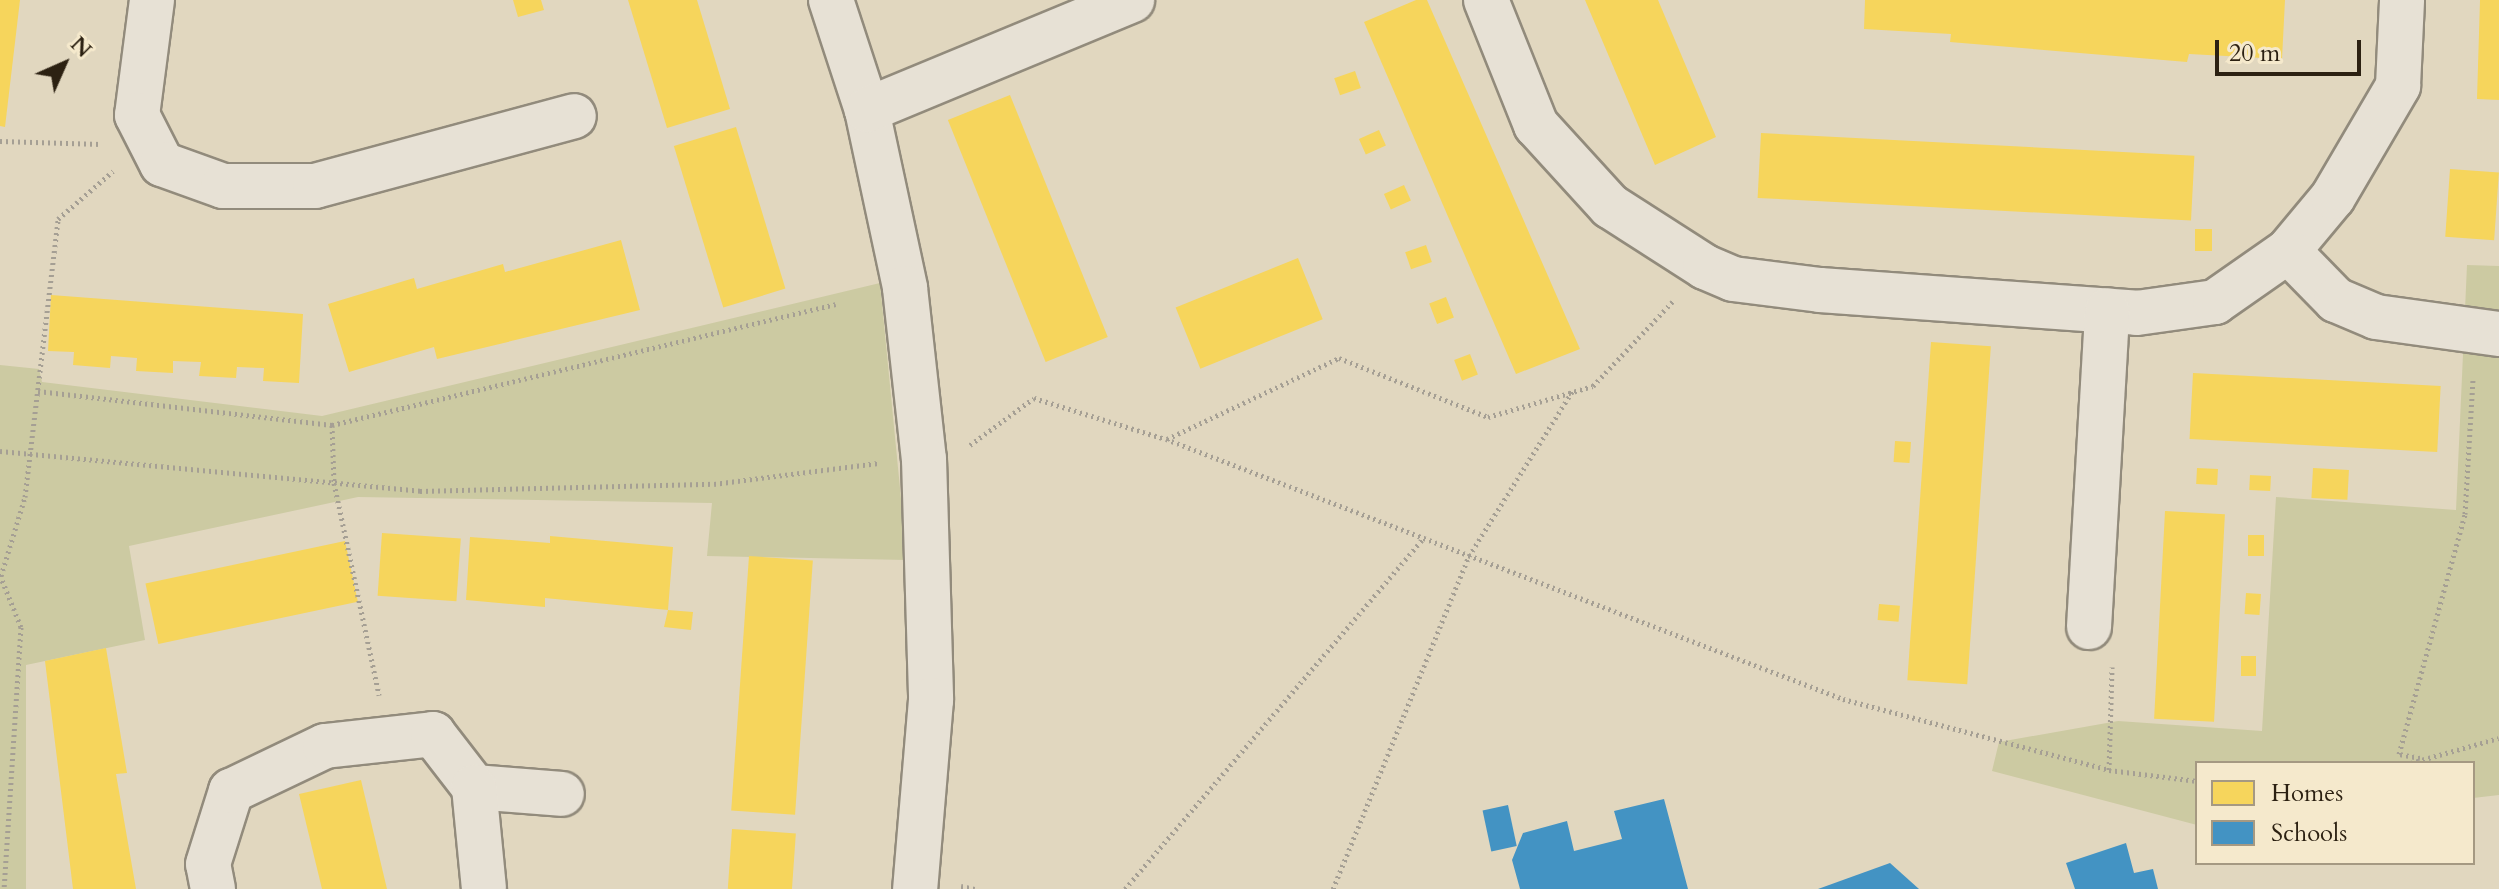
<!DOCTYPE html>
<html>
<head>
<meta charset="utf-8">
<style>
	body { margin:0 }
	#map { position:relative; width:2499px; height:889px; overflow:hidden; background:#e1d7bf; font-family:Cardo,serif }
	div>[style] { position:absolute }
	.green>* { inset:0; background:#cccaa2 }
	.homes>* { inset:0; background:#f6d55c; transform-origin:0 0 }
	.schools>* { inset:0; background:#4393c3; transform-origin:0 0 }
	.path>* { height:5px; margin-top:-2.5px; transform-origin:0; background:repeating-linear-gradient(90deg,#a59f94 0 2px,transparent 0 6px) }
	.roads { filter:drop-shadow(2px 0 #928b7c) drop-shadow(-2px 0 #928b7c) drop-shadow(0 2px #928b7c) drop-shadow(0 -2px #928b7c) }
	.minor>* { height:44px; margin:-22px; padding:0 22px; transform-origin:22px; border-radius:22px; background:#e7e1d5 }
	span { translate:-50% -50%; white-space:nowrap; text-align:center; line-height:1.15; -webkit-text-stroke:8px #f5e9cc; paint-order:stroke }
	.legend { position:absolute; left:2195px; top:761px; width:280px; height:104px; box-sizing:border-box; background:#f5e9cc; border:2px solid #a59982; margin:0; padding:10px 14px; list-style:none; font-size:24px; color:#2c2112 }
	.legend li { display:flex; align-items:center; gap:16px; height:40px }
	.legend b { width:40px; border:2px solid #a59982 }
	.north { position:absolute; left:24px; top:24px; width:80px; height:80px; -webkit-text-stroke:6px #f5e9cc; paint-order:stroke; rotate:45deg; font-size:22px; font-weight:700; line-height:32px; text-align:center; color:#2c2112 }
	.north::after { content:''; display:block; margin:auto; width:28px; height:36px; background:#2c2112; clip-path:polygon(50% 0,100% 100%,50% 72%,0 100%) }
	.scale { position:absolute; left:2215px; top:40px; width:146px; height:36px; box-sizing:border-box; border:4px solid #2c2112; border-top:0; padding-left:10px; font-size:24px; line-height:28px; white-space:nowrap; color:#2c2112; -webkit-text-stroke:6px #f5e9cc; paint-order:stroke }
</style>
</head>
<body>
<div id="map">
	<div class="green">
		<i style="clip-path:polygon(2467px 265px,2499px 266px,2499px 795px,2473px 798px,2473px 763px,2197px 763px,2197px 825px,1992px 771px,1999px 742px,2118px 721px,2262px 731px,2276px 497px,2456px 510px)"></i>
		<i style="clip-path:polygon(880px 283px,907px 560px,707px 556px,712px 503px,358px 497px,129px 546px,145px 640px,26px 665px,26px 889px,0 889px,0 365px,39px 369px,42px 382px,322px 416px)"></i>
	</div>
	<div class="homes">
		<i style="clip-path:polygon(0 0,20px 0,5px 127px,0 126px)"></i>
		<i style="clip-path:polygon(513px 0,541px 0,544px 10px,518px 17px)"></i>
		<i style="clip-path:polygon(628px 0,697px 0,730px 109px,667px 128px)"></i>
		<i style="clip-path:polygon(1416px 0,1427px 0,1580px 349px,1516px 374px,1364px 22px)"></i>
		<i style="clip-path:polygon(1585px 0,1658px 0,1716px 137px,1655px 165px)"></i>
		<i style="clip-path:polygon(1865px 0,2285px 0,2282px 59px,2189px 54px,2187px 62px,1950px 42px,1951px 34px,1864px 29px)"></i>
		<i style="clip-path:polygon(2499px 0,2499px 100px,2477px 99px,2480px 0)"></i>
		<i style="left:1355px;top:71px;width:18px;height:22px;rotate:71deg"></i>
		<i style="left:1010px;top:95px;width:261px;height:67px;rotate:68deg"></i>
		<i style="left:736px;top:127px;width:169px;height:65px;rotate:73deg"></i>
		<i style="left:1379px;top:130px;width:17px;height:22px;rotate:66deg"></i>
		<i style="left:1761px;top:133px;width:434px;height:65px;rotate:3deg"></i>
		<i style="left:2450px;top:169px;width:49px;height:68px;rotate:4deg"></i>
		<i style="left:1404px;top:185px;width:17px;height:22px;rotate:66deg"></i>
		<i style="left:2195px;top:229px;width:17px;height:22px"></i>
		<i style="clip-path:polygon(621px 240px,640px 310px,437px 359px,434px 347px,349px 372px,328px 304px,414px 278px,417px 289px,503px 264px,505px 272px)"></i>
		<i style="left:1426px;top:245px;width:18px;height:22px;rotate:71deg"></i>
		<i style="left:1298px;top:258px;width:66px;height:132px;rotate:68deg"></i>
		<i style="clip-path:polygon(51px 295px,303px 314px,299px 383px,263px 381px,264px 368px,237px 367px,236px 378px,199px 376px,201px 362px,173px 361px,173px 373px,136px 371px,137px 358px,111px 356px,110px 368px,73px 365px,74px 352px,48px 351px)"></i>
		<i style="left:1446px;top:297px;width:22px;height:18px;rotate:69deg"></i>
		<i style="left:1931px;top:342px;width:60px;height:339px;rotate:4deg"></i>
		<i style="left:1470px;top:354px;width:22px;height:17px;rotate:69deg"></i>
		<i style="left:2193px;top:373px;width:248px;height:66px;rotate:3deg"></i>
		<i style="left:1895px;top:441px;width:16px;height:21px;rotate:4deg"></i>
		<i style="left:2197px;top:468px;width:21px;height:16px;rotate:3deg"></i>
		<i style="left:2313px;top:468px;width:36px;height:30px;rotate:3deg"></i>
		<i style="left:2250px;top:475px;width:21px;height:15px;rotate:3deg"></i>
		<i style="left:2165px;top:511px;width:60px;height:208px;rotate:3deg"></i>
		<i style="left:382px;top:533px;width:79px;height:63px;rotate:4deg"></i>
		<i style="left:2248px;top:535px;width:16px;height:21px"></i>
		<i style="clip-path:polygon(550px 536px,673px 547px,668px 610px,693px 612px,691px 630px,664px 627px,668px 610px,545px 598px,545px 607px,466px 600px,470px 537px,550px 543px)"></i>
		<i style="left:345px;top:541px;width:62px;height:204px;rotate:78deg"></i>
		<i style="left:749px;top:556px;width:64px;height:255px;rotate:4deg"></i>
		<i style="left:2246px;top:593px;width:15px;height:21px;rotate:4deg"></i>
		<i style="left:1879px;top:604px;width:21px;height:16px;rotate:5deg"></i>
		<i style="clip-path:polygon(106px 648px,127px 773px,116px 774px,136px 889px,73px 889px,45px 661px)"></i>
		<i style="left:2241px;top:656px;width:15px;height:20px"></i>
		<i style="clip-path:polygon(361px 780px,387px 889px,322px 889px,299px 794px)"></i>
		<i style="left:732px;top:829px;width:64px;height:60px;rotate:4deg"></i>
	</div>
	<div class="schools">
		<i style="clip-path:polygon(1664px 799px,1688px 889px,1520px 889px,1512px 860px,1523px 833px,1567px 821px,1574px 851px,1622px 839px,1614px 811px)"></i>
		<i style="left:1508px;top:805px;width:42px;height:26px;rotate:78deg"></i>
		<i style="clip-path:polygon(2126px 843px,2134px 873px,2153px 869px,2158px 889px,2075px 889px,2066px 863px)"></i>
		<i style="clip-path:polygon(1890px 863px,1919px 889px,1818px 889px)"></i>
	</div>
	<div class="path">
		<i style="left:0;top:141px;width:101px;rotate:1.7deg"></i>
		<i style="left:38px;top:391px;width:296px;rotate:6.6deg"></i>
		<i style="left:332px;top:425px;width:518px;rotate:-13.5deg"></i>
		<i style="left:332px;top:425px;width:58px;rotate:88deg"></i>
		<i style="left:334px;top:483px;width:217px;rotate:78deg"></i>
		<i style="left:1167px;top:439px;width:190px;rotate:-25.2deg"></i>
		<i style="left:1339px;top:358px;width:160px;rotate:21.6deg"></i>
		<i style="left:1488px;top:417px;width:109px;rotate:-16.4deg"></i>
		<i style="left:1593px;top:386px;width:118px;rotate:-46.7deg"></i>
		<i style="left:970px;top:445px;width:79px;rotate:-36.3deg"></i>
		<i style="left:1034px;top:398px;width:138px;rotate:17.3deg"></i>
		<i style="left:1166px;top:439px;width:725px;rotate:21.01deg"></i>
		<i style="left:1843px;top:699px;width:275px;rotate:14.9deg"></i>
		<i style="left:2109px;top:770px;width:89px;rotate:7.1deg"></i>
		<i style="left:0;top:451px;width:422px;rotate:5.4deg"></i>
		<i style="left:420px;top:491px;width:294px;rotate:-1.4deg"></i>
		<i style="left:714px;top:484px;width:166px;rotate:-7.3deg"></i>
		<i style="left:0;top:575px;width:56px;rotate:68deg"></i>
		<i style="left:21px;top:627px;width:263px;rotate:93.7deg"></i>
		<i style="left:1px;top:576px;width:83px;rotate:-73.1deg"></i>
		<i style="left:25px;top:497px;width:280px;rotate:-83.2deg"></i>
		<i style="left:58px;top:219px;width:73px;rotate:-41.1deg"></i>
		<i style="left:2420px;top:758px;width:21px;rotate:-169deg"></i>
		<i style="left:2399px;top:754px;width:249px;rotate:-74.6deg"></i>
		<i style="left:2465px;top:514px;width:136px;rotate:-86.6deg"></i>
		<i style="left:2411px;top:763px;width:91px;rotate:-15.9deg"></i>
		<i style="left:2109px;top:770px;width:103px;rotate:-88.3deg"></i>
		<i style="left:961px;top:886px;width:14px;rotate:12deg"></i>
		<i style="left:1125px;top:889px;width:461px;rotate:-49.6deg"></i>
		<i style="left:1333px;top:889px;width:360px;rotate:-67.8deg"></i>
		<i style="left:1469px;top:556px;width:196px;rotate:-57.9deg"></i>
	</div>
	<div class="roads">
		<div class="minor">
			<i style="left:152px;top:0;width:116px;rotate:97.4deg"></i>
			<i style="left:137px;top:115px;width:55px;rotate:63deg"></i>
			<i style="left:162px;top:164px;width:65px;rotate:19.8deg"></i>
			<i style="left:223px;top:186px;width:92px"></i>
			<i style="left:315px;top:186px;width:268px;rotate:-15.1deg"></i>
			<i style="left:831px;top:0;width:116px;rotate:71.9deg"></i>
			<i style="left:867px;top:110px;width:182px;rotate:77.9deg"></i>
			<i style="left:905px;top:288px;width:172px;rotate:83.7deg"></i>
			<i style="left:924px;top:459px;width:241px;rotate:88.3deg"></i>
			<i style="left:931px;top:700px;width:190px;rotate:94.8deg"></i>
			<i style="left:1486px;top:0;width:135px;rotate:68.2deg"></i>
			<i style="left:1536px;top:125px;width:110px;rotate:47.6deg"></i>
			<i style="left:1610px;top:206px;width:113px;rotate:32.7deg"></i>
			<i style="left:1705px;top:267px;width:30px;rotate:23deg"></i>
			<i style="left:1733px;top:279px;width:88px;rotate:7.2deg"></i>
			<i style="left:1820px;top:290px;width:318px;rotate:4.1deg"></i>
			<i style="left:2137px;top:313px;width:79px;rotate:-8deg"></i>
			<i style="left:2215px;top:302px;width:89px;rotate:-34.9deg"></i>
			<i style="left:2288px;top:251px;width:70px;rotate:-50.2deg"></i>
			<i style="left:2333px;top:197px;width:129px;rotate:-59.6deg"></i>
			<i style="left:2398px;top:86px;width:86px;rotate:-87.3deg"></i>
			<i style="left:867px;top:110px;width:287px;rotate:-22.5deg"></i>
			<i style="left:2288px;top:251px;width:69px;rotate:45.6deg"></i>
			<i style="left:2336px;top:300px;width:43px;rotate:23deg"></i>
			<i style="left:2376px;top:317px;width:124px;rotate:7.9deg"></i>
			<i style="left:2089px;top:627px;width:317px;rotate:-86.7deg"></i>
			<i style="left:474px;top:787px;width:88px;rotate:4.5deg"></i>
			<i style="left:213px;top:889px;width:25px;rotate:-101deg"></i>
			<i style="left:208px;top:864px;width:77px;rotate:-72.5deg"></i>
			<i style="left:231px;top:791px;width:104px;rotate:-25.6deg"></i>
			<i style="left:325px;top:746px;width:109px;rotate:-6.3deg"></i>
			<i style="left:433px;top:734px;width:67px;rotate:52.3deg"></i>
			<i style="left:474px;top:787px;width:102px;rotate:84.4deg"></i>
		</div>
	</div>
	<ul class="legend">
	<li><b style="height:22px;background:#f6d55c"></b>Homes</li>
	<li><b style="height:22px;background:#4393c3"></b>Schools</li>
	</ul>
	<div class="north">N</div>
	<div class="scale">20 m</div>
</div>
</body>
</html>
